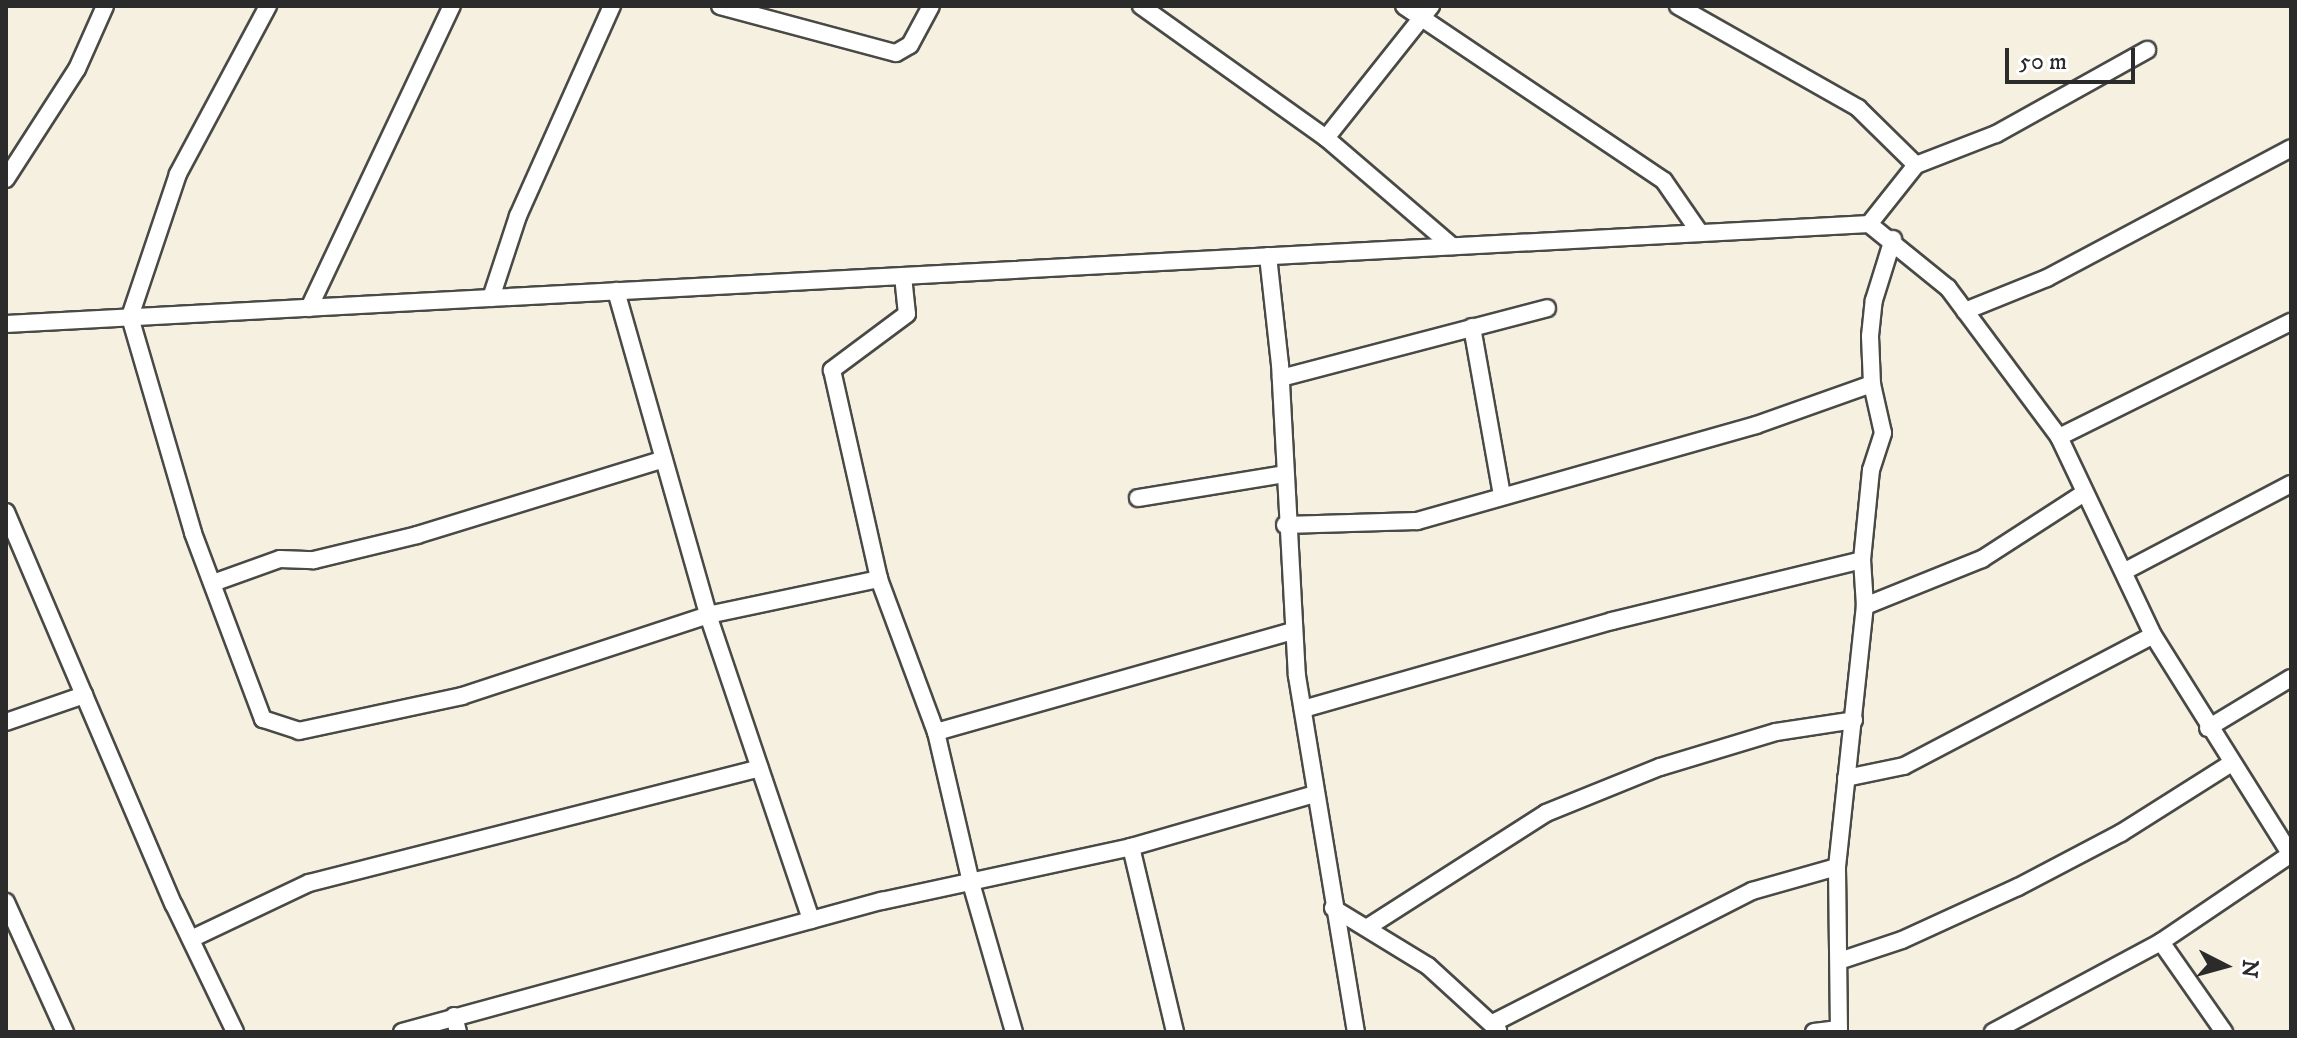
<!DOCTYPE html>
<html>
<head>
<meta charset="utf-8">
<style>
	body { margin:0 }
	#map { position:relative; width:2297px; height:1038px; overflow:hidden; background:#f6f0e0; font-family:"IM FELL DW Pica",serif }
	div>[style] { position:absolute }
	.roads { filter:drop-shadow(2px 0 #494946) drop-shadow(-2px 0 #494946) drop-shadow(0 2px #494946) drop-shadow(0 -2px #494946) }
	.street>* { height:16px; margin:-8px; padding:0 8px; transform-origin:8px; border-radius:8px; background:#fff }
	span { translate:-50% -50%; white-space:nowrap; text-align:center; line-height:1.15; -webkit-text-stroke:7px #fff; paint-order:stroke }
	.frame { position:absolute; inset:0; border:8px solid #2b2b2b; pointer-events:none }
	.north { position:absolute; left:2185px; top:926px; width:80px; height:80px; -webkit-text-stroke:6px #fff; paint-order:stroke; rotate:96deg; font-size:22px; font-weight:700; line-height:32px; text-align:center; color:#2b2b2b }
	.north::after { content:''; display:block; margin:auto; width:28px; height:36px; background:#2b2b2b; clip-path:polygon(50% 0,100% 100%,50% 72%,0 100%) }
	.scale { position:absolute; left:2005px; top:48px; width:130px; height:36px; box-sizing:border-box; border:4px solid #2b2b2b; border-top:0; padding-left:10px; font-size:24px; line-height:28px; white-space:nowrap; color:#2b2b2b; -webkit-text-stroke:6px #fff; paint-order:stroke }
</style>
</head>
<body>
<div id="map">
	<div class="roads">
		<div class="street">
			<i style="left:268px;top:6px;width:191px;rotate:118.2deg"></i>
			<i style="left:178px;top:174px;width:151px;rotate:108.6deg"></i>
			<i style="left:130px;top:317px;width:225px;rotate:73.7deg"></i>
			<i style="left:193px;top:533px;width:199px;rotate:69.4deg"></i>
			<i style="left:263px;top:719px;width:38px;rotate:18deg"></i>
			<i style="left:299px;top:731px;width:167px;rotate:-12.1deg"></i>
			<i style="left:462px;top:696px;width:259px;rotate:-18.2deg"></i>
			<i style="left:708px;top:615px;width:175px;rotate:-11.9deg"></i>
			<i style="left:720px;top:6px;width:182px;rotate:15deg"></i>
			<i style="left:896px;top:53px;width:16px;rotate:-30deg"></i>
			<i style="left:910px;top:45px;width:44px;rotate:-61.7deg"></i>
			<i style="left:1141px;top:6px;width:227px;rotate:35.5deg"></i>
			<i style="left:1326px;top:138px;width:166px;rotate:40.6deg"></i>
			<i style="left:1404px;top:6px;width:313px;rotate:33.9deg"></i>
			<i style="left:1664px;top:181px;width:63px;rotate:55.3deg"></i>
			<i style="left:1678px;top:6px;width:207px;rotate:29.5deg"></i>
			<i style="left:1858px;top:108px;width:81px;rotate:44.5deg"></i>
			<i style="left:1916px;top:165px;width:75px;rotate:128.5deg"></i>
			<i style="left:1326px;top:138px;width:169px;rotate:-51.5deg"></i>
			<i style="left:1916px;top:165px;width:86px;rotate:-21.2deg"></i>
			<i style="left:1996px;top:134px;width:173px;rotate:-29.1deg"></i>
			<i style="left:6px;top:179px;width:131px;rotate:-57.2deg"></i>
			<i style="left:77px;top:69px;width:69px;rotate:-66deg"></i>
			<i style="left:1268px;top:256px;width:109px;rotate:83.7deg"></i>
			<i style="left:1280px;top:364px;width:312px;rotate:86.9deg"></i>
			<i style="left:1297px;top:676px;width:361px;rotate:80.6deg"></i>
			<i style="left:903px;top:276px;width:38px;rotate:84deg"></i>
			<i style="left:907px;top:314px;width:94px;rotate:143.3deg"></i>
			<i style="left:832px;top:370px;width:214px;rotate:77.3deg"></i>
			<i style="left:879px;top:579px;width:163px;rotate:69.6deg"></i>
			<i style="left:936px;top:732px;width:155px;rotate:76.9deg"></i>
			<i style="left:971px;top:883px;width:155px;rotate:73.9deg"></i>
			<i style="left:616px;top:291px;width:337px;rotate:74.1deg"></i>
			<i style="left:708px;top:615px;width:322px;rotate:71.3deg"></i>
			<i style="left:491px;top:298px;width:86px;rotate:-71.8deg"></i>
			<i style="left:518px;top:216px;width:230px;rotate:-65.9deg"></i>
			<i style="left:309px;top:308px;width:334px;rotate:-64.7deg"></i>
			<i style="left:1965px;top:311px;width:88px;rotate:-21.9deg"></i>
			<i style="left:2047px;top:278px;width:276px;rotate:-28deg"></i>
			<i style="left:6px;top:324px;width:1866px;rotate:-3.07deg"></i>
			<i style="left:1869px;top:224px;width:102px;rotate:39deg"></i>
			<i style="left:1948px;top:288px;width:186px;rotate:53.3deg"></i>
			<i style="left:2059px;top:437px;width:219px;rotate:64.6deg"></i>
			<i style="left:2153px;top:635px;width:260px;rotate:57.9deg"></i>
			<i style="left:1472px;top:327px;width:172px;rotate:79.9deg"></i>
			<i style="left:1281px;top:378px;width:275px;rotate:-14.7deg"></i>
			<i style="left:2059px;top:437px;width:259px;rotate:-26.4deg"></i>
			<i style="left:1138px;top:498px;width:148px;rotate:-9.3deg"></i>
			<i style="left:6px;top:512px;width:427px;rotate:66.9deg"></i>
			<i style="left:174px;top:905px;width:141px;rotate:64.3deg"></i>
			<i style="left:1285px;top:525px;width:132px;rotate:-1.7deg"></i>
			<i style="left:1417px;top:521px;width:352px;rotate:-15.8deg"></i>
			<i style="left:1756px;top:425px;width:123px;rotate:-19.5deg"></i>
			<i style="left:2125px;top:571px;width:187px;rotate:-27.7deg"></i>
			<i style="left:213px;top:583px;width:71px;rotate:-19.7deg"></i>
			<i style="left:280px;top:559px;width:34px;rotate:2deg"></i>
			<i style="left:314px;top:560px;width:106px;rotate:-13.6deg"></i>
			<i style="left:417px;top:535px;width:258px;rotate:-17.1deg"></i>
			<i style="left:1865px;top:606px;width:126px;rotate:-21.9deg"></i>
			<i style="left:1982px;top:559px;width:121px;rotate:-32.9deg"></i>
			<i style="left:1303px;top:709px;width:321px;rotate:-15.9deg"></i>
			<i style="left:1612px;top:621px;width:257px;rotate:-13.7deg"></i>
			<i style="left:6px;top:722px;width:83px;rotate:-19.1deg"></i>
			<i style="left:2208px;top:728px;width:97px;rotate:-31.1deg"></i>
			<i style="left:936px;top:732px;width:371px;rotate:-15.8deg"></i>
			<i style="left:1846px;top:778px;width:59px;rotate:-11.7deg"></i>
			<i style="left:1904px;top:766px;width:281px;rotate:-27.7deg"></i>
			<i style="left:1131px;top:847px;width:190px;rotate:76.6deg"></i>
			<i style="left:6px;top:902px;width:143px;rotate:65.6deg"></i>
			<i style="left:1333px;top:908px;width:111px;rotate:31.4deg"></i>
			<i style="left:1428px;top:966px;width:95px;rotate:42.4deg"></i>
			<i style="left:1368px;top:927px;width:211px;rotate:-32.6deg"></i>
			<i style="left:1546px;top:813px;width:123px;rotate:-22deg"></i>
			<i style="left:1660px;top:767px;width:121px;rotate:-16.8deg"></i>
			<i style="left:1776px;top:732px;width:79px;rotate:-8.7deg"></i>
			<i style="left:191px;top:939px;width:131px;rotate:-25.4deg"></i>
			<i style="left:309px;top:883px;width:465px;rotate:-14.3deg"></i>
			<i style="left:2161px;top:942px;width:110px;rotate:55deg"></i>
			<i style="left:1839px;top:961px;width:66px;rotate:-18.4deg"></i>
			<i style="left:1902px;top:940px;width:128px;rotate:-24.6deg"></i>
			<i style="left:2018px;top:887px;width:116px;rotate:-27.7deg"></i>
			<i style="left:2121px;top:833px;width:129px;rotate:-32.3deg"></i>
			<i style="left:454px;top:1016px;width:16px;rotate:76deg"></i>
			<i style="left:1493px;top:1023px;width:291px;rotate:-27deg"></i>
			<i style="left:1752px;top:891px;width:88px;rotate:-15.8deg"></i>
			<i style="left:402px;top:1032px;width:498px;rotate:-15.3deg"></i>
			<i style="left:882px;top:901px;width:255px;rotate:-12.2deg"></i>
			<i style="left:1131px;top:847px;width:191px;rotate:-16.1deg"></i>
			<i style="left:1814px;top:1032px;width:25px;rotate:-7deg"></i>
			<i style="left:1839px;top:1032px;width:165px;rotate:-90.7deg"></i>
			<i style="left:1837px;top:867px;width:262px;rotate:-83.9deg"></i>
			<i style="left:1865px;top:606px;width:46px;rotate:-93.7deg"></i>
			<i style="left:1862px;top:560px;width:90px;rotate:-84.3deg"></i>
			<i style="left:1871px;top:470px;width:39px;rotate:-72deg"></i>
			<i style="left:1883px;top:433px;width:50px;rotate:-102.7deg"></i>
			<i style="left:1872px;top:384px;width:48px;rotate:-92.4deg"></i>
			<i style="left:1870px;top:336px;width:36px;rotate:-84deg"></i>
			<i style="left:1874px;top:300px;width:64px;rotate:-72.7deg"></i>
			<i style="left:1993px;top:1032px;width:191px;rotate:-28.2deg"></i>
			<i style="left:2161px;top:942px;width:157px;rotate:-34.1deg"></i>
		</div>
	</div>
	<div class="frame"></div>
	<div class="north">N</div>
	<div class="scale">50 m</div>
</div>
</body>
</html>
